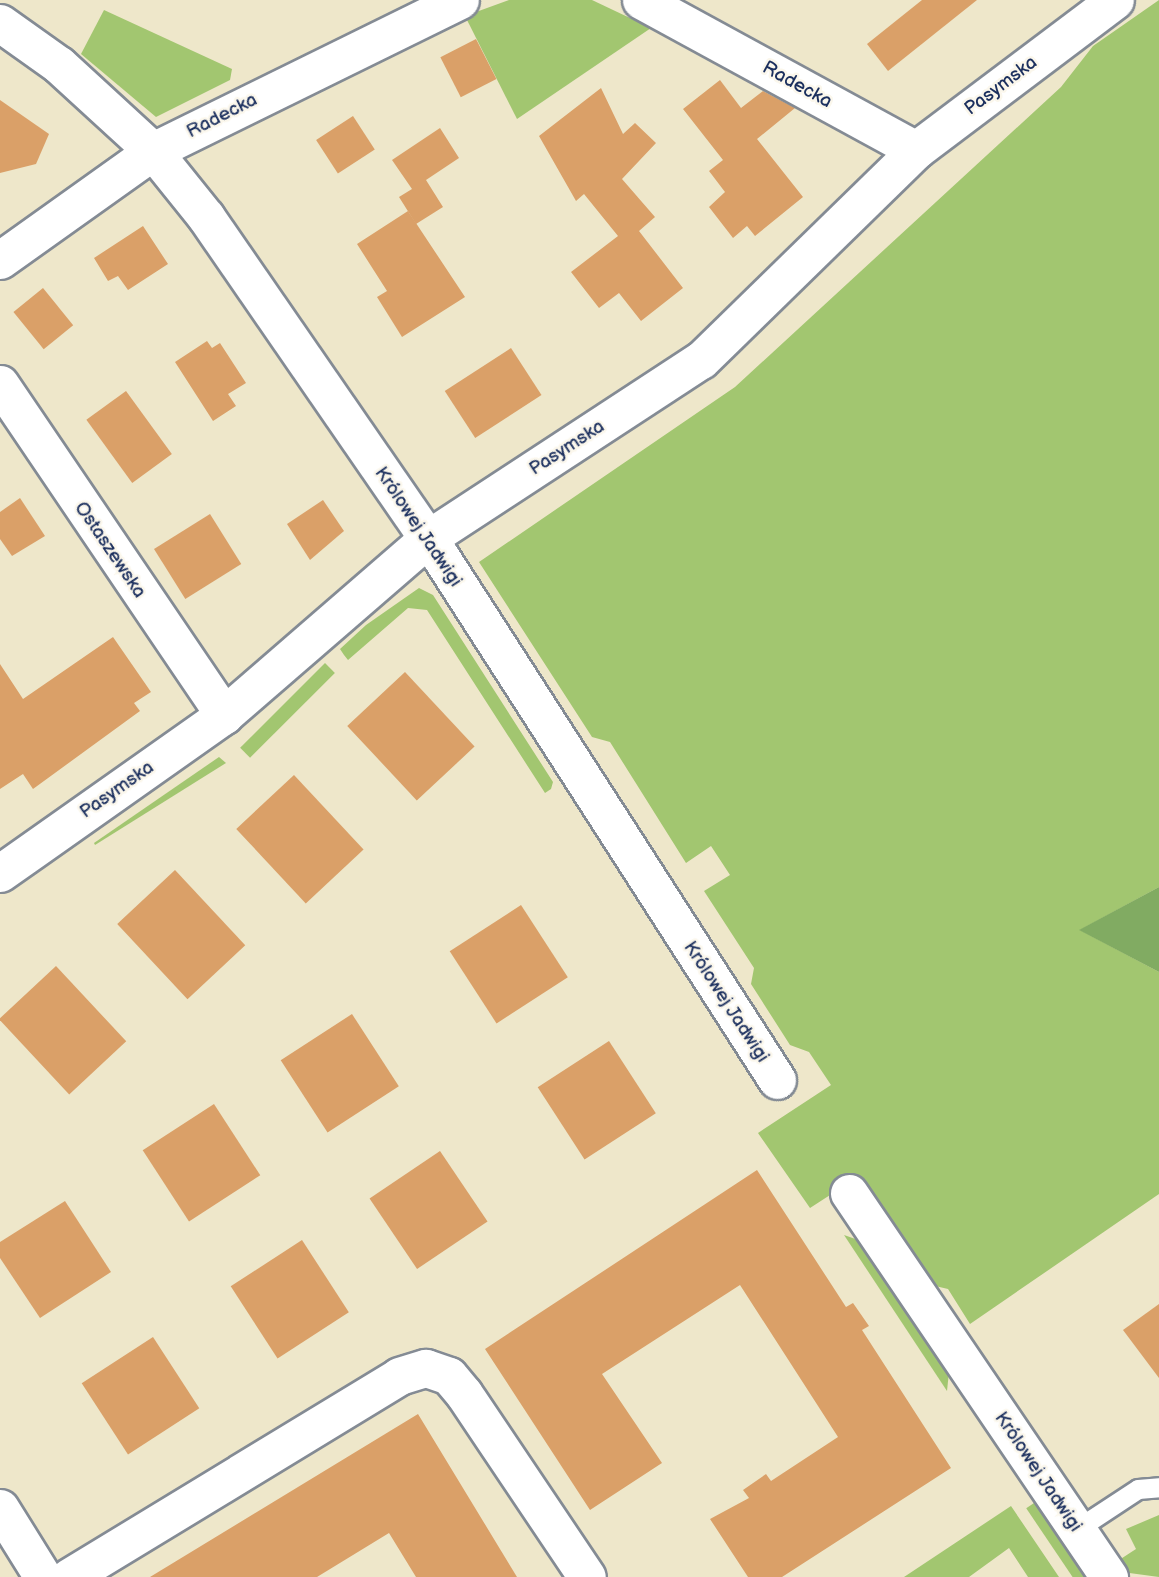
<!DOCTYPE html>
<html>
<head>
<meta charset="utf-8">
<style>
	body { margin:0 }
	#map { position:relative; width:1159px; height:1577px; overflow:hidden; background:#eee7ca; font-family:"Balsamiq Sans",sans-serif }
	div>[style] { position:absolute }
	.green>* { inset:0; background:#a2c670; transform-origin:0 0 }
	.forest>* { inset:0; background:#81ab62 }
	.building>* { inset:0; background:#daa068; transform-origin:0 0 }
	.roads { filter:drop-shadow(2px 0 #848b94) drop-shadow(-2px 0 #848b94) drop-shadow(0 2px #848b94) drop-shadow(0 -2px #848b94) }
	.service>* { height:19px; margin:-9.5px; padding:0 9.5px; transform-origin:9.5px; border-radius:9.5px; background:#fff }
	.minor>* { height:37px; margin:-18.5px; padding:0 18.5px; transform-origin:18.5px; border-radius:18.5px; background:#fff }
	span { translate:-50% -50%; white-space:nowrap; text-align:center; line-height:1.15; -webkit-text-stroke:5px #fbf7ec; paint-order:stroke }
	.street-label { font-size:19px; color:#1b2f5e }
</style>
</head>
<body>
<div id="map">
	<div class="green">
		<i style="clip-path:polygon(509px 0,592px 0,651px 28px,517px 119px,465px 16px)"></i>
		<i style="clip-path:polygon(1159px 0,1159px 887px,1080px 930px,1159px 972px,1159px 1194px,970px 1324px,948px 1289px,931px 1285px,844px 1186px,810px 1208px,758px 1133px,831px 1085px,809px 1052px,790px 1045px,751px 984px,754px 968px,704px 891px,730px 875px,711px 846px,686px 863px,610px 742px,592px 737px,479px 562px,735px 387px,1061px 87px,1093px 46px)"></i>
		<i style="clip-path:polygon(104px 10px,232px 69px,230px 80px,156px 117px,81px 54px)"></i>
		<i style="clip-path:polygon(419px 588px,433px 595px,553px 782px,551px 789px,545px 793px,427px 610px,408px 608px,348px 660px,344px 655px,340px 649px,366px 625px)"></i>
		<i style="left:325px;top:663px;width:14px;height:120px;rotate:45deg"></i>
		<i style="clip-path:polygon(219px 757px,226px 763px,95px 845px,94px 843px)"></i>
		<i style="clip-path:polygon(844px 1235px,864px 1242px,949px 1372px,947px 1391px)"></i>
		<i style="left:1037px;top:1501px;width:92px;height:13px;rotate:56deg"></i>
		<i style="clip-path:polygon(1011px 1506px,1059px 1577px,1028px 1577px,1009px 1548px,969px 1577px,904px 1577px)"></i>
		<i style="clip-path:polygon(1159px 1515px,1159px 1577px,1122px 1572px,1116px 1562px,1136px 1549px,1126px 1529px)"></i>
	</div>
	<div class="forest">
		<i style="clip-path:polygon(1159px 887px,1159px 972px,1079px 930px)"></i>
	</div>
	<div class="building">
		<i style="clip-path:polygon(922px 0,977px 0,888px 71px,867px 44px)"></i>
		<i style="left:476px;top:39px;width:45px;height:40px;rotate:63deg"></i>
		<i style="clip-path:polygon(720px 80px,741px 108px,763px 91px,795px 108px,757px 139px,803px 197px,755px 236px,747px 226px,733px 238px,709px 207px,725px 192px,709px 171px,723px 160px,683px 109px)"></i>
		<i style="clip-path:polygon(601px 88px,623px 134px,635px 123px,656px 143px,622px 179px,655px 217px,639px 231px,683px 288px,641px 321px,619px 293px,599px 308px,571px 272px,618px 236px,584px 194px,576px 201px,539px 136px)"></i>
		<i style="clip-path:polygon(0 100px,49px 134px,36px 164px,0 173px)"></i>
		<i style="left:353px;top:116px;width:40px;height:44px;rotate:57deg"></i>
		<i style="clip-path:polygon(440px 128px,459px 158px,426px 180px,443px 207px,416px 224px,399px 197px,412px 189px,392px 160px)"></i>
		<i style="clip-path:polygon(408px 211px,465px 297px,402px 337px,377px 297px,387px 291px,357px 244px)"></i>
		<i style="clip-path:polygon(143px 226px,168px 264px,128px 290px,118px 276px,108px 281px,94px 258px)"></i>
		<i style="left:43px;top:288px;width:48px;height:38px;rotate:51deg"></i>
		<i style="clip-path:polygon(207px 341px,212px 348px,220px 343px,246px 383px,228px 394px,236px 406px,213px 421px,175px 362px)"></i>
		<i style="left:511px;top:348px;width:56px;height:79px;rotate:57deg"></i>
		<i style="left:126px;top:391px;width:78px;height:49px;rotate:54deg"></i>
		<i style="clip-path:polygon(20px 498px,45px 536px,12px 556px,0 539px,0 512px)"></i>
		<i style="clip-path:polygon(323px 500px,344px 531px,310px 560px,287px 524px)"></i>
		<i style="left:210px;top:514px;width:59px;height:66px;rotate:58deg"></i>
		<i style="clip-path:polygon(113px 637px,151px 692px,134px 703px,140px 711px,33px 789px,23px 774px,0 789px,0 664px,23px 699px)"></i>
		<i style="left:405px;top:672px;width:102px;height:79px;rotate:47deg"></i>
		<i style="left:294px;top:775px;width:102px;height:79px;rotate:47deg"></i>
		<i style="left:175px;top:870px;width:103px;height:79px;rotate:47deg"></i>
		<i style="left:521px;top:905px;width:86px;height:85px;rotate:57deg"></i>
		<i style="left:56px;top:966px;width:103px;height:78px;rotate:47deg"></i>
		<i style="left:352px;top:1014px;width:86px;height:85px;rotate:57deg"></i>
		<i style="left:609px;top:1041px;width:86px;height:85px;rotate:57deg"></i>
		<i style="left:214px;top:1104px;width:85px;height:85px;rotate:57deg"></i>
		<i style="left:440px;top:1151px;width:85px;height:85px;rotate:56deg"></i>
		<i style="clip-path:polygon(757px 1170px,846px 1307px,853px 1303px,869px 1326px,862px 1330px,951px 1468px,782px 1577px,748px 1577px,710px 1519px,749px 1498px,743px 1490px,766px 1474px,771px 1481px,838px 1437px,740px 1285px,602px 1374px,662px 1463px,590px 1510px,485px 1349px)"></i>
		<i style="clip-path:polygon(65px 1201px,111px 1272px,40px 1318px,0 1258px,0 1242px)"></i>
		<i style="left:302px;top:1240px;width:86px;height:85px;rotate:57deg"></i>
		<i style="clip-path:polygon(1159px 1304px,1159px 1378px,1123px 1330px)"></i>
		<i style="left:153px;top:1337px;width:85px;height:85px;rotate:57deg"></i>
		<i style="clip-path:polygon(418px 1414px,517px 1577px,416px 1577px,389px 1533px,317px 1577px,150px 1577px)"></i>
	</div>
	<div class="roads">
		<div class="service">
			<i style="left:1077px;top:1529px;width:73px;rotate:-33.3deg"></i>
			<i style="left:1138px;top:1489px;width:21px;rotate:-5deg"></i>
		</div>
		<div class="minor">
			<i style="left:641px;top:0;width:313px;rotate:28.6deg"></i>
			<i style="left:0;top:23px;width:72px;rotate:35.4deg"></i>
			<i style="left:59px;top:65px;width:127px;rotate:42.5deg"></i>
			<i style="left:153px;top:151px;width:85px;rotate:51.2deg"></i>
			<i style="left:206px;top:217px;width:412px;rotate:55.4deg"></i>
			<i style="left:440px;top:556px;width:623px;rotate:57.25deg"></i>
			<i style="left:0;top:260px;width:188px;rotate:-35.5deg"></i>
			<i style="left:153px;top:151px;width:342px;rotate:-26.2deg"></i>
			<i style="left:0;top:384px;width:400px;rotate:55.9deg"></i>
			<i style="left:0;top:873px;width:274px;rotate:-35.2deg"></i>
			<i style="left:224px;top:715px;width:269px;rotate:-40.9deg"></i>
			<i style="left:427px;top:539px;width:327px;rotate:-33.2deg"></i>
			<i style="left:701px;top:360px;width:301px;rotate:-44.3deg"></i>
			<i style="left:916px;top:150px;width:249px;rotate:-37deg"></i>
			<i style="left:849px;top:1193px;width:464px;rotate:55.9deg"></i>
			<i style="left:0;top:1508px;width:81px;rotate:58.1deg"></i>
			<i style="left:69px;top:1577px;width:386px;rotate:-31.3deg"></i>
			<i style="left:399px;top:1376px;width:28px;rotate:-17deg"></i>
			<i style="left:426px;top:1368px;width:24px;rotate:19deg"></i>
			<i style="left:449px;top:1376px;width:23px;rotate:50deg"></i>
			<i style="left:464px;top:1394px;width:220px;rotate:56.1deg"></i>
		</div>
	</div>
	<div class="street-label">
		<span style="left:797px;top:85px;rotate:29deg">Radecka</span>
		<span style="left:1001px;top:86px;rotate:-37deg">Pasymska</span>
		<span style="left:222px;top:116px;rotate:-27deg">Radecka</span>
		<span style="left:567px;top:448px;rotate:-33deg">Pasymska</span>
		<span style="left:418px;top:527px;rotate:56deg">Królowej Jadwigi</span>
		<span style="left:110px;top:550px;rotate:56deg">Ostaszewska</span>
		<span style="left:117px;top:790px;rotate:-35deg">Pasymska</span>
		<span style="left:726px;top:1002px;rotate:57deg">Królowej Jadwigi</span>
		<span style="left:1038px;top:1472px;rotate:56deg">Królowej Jadwigi</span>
	</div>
</div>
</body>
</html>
